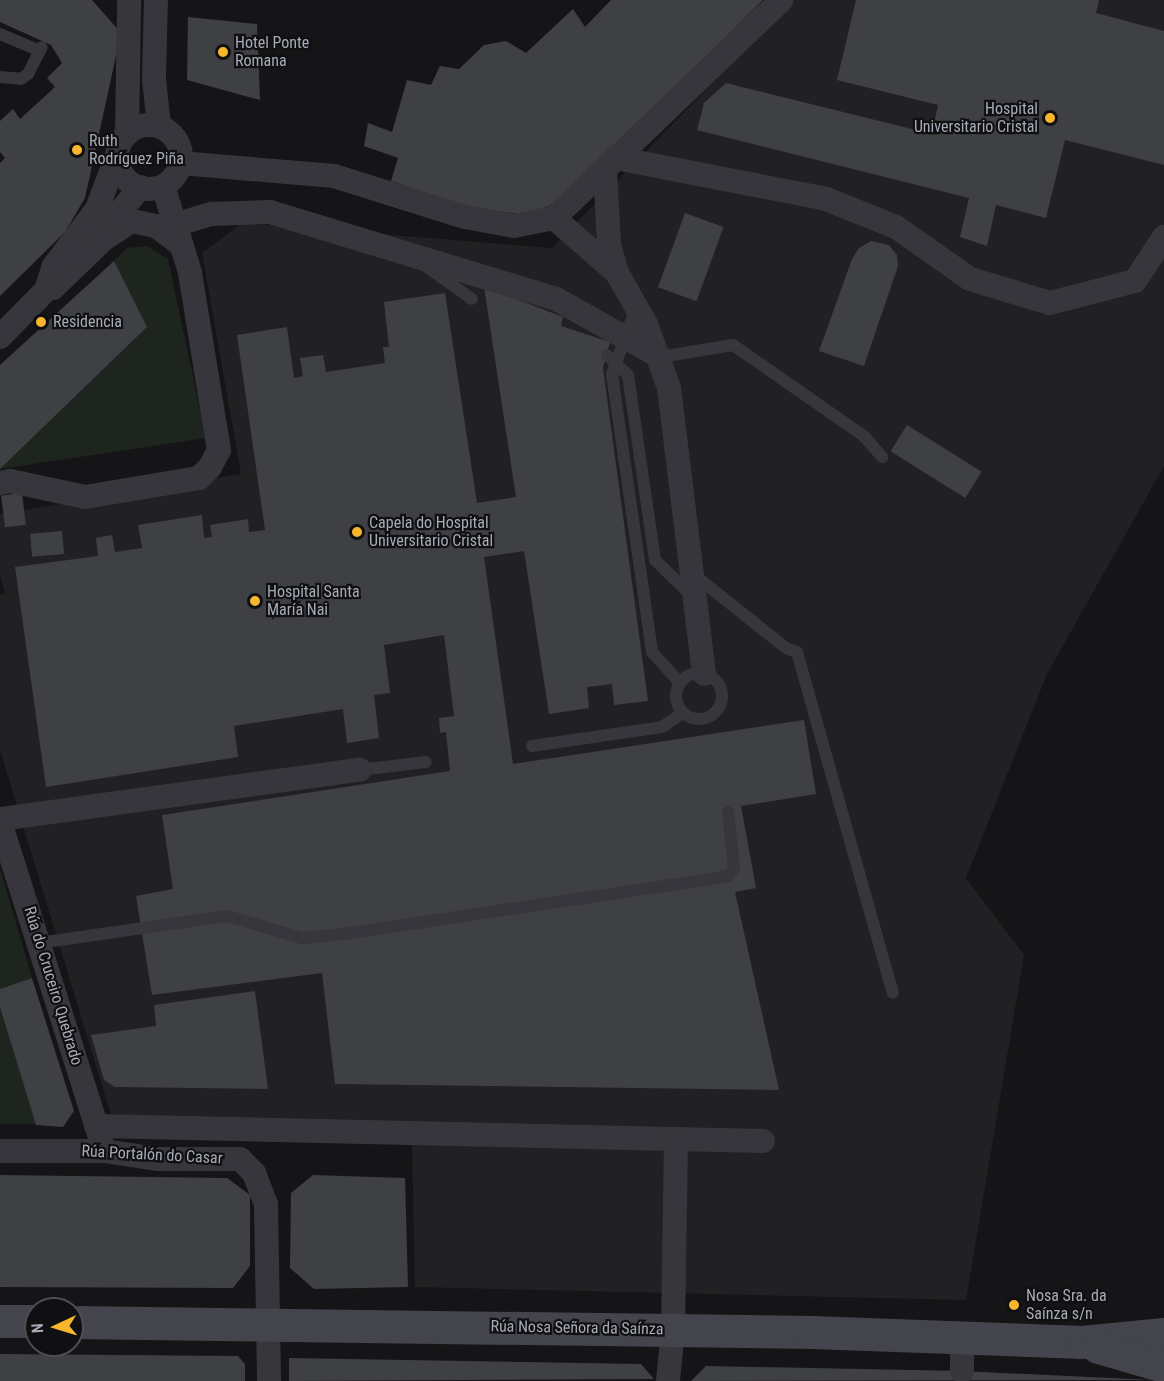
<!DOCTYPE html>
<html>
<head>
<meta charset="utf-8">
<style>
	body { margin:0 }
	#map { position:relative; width:1164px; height:1381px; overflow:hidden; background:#151517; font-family:"Roboto Condensed",sans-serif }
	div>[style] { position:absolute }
	.built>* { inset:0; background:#212124 }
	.green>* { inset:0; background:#1d251e }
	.building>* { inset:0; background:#3f4044; transform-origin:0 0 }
	.lane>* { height:12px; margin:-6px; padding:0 6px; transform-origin:6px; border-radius:6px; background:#36363c }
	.lane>.ring { margin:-6px; padding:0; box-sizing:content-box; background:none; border:12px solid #36363c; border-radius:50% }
	.street>* { height:24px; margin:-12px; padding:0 12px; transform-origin:12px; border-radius:12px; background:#36363c }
	.street>.ring { margin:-12px; padding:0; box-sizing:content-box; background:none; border:24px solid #36363c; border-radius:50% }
	.secondary>* { height:33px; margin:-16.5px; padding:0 16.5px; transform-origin:16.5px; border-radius:16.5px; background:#44454c }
	.dots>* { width:16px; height:16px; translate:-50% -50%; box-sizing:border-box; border:3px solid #101012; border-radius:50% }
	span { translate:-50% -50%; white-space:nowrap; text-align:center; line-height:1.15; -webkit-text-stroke:4.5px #101012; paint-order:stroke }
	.poi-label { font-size:16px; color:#a6abb7 }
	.left { translate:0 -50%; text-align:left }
	.right { translate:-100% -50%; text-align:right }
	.street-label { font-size:16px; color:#a6abb7 }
	.north { position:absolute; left:24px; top:1297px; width:60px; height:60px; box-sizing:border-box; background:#101012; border:2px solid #4c4e54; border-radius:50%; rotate:266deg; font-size:16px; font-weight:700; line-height:24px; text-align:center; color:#a6abb7 }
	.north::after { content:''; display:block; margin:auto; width:21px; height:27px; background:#f6b62d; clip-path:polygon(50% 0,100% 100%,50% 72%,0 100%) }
</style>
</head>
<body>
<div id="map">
	<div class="built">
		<i style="clip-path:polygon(793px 0,1164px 0,1164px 466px,1047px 674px,966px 878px,1024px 955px,966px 1300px,415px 1287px,412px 1144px,115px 1128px,0 750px,0 595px,5px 593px,0 576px,0 514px,241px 474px,202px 253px,242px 223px,552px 248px)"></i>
	</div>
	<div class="green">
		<i style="clip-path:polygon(147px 246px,168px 259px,206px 438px,0 469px,147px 327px,114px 261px,127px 248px)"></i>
		<i style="clip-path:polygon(0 868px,32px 978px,0 989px)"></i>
		<i style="clip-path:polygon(0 1007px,36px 1124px,0 1124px)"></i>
	</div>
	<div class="building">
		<i style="clip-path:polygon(0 0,92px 0,121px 33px,85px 198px,65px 232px,0 296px,0 163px,5px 158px,0 152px,0 121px,13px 109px,20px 119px,55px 87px,47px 78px,62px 63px,51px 45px,0 22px)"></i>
		<i style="clip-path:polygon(611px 0,763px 0,562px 201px,526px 215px,467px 207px,391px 181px,398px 158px,364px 146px,368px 123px,392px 132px,407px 80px,431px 85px,440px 66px,459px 69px,484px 45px,506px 41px,526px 53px,573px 9px,585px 27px)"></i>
		<i style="clip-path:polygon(856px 0,1099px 0,1096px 13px,1164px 31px,1164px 165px,1065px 140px,1046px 218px,996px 205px,987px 246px,960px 237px,969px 198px,697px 130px,704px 103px,726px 83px,932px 134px,938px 105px,837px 80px)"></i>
		<i style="clip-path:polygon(188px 17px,257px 24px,260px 100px,187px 80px)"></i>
		<i style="left:685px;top:213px;width:41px;height:79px;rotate:20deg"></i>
		<i style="clip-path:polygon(871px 241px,889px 245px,897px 255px,898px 266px,864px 366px,819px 351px,852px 259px,859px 248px)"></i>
		<i style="clip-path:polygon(114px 261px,147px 327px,0 469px,0 365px)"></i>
		<i style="clip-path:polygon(484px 287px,563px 317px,561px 326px,610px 342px,603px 368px,648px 701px,614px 705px,612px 684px,587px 687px,589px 708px,549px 714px,524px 551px,484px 557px,513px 764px,804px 720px,816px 794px,741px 806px,756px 888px,735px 892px,779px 1090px,335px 1084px,322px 973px,152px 995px,136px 896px,173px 889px,162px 815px,450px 771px,446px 732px,440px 733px,439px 718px,454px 716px,444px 635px,384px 645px,390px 693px,374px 695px,379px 738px,347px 743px,343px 709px,234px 726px,238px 757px,46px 787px,15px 567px,98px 556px,96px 538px,112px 535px,115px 552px,142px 548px,138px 525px,202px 515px,204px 538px,212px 537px,210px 525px,248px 519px,249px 532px,265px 530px,237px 335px,287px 327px,294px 378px,303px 376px,300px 358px,323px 355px,326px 372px,385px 363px,383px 347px,389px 347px,384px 302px,445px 293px,477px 503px,516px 497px)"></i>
		<i style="left:907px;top:425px;width:88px;height:31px;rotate:32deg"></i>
		<i style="left:22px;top:493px;width:32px;height:21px;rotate:83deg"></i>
		<i style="left:62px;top:531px;width:23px;height:32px;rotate:85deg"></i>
		<i style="clip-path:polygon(32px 978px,74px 1111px,63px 1127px,36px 1125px,0 1007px,0 989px)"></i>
		<i style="clip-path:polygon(255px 991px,268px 1089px,115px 1087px,104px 1080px,91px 1035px,156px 1026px,154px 1005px)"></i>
		<i style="clip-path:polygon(0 1175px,227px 1178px,250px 1195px,250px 1266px,233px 1288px,0 1287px)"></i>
		<i style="clip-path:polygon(313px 1175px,405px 1178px,408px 1287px,314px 1289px,290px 1268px,291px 1193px)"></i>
		<i style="clip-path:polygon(0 1354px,238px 1356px,245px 1364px,245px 1381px,0 1381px)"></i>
		<i style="clip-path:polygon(289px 1358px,641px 1364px,654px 1379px,289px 1381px)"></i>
		<i style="clip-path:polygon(706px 1366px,962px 1371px,1153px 1380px,691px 1381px)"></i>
	</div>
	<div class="lane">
		<i style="left:0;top:34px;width:43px;rotate:23deg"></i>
		<i style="left:0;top:77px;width:21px;rotate:5deg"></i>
		<i style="left:21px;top:79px;width:9px;rotate:-36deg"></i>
		<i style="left:28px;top:74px;width:30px;rotate:-63deg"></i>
		<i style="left:427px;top:267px;width:55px;rotate:35.4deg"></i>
		<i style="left:636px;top:308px;width:70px;rotate:110deg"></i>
		<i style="left:612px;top:374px;width:281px;rotate:81.8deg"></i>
		<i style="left:652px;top:652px;width:42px;rotate:47.9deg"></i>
		<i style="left:607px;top:355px;width:29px;rotate:44deg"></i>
		<i style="left:628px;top:375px;width:187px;rotate:81.7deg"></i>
		<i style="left:655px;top:560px;width:50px;rotate:44.2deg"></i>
		<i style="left:660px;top:357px;width:74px;rotate:-9.3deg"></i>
		<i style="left:733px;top:345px;width:160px;rotate:34.8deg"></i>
		<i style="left:864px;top:436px;width:28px;rotate:49deg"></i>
		<i style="left:693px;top:574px;width:119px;rotate:38.5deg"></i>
		<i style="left:786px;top:648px;width:12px;rotate:20deg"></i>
		<i style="left:797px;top:652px;width:354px;rotate:74.3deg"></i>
		<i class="ring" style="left:676px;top:673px;width:34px;height:34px"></i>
		<i style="left:532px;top:746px;width:131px;rotate:-8.3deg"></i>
		<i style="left:662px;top:727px;width:25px;rotate:-34deg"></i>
		<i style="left:360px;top:770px;width:66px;rotate:-6.9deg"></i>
		<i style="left:39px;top:943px;width:190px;rotate:-8.2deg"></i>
		<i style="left:227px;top:916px;width:78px;rotate:16.3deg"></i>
		<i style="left:302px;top:938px;width:41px;rotate:-5.6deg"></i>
		<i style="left:343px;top:934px;width:373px;rotate:-8.5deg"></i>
		<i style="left:712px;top:879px;width:16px;rotate:-11deg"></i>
		<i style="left:728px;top:876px;width:10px;rotate:-53deg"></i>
		<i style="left:734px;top:868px;width:56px;rotate:-96.1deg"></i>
	</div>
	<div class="street">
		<i style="left:156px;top:0;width:79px;rotate:91.5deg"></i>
		<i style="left:154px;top:79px;width:47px;rotate:83.9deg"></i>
		<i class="ring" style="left:117px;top:125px;width:40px;height:40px"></i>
		<i style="left:127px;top:134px;width:134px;rotate:-89.1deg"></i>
		<i style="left:616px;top:158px;width:214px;rotate:11deg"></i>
		<i style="left:826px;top:199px;width:75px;rotate:21.8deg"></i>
		<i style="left:896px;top:227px;width:90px;rotate:35.1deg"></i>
		<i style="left:970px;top:279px;width:84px;rotate:16.7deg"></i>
		<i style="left:1050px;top:303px;width:88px;rotate:-14.5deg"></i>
		<i style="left:1135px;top:281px;width:53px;rotate:-56.6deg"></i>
		<i style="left:180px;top:163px;width:155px;rotate:4.8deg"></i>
		<i style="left:334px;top:176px;width:137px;rotate:17.4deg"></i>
		<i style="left:465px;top:217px;width:50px;rotate:10.4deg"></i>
		<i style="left:514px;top:226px;width:41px;rotate:-11.3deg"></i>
		<i style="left:554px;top:218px;width:315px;rotate:-43.8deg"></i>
		<i style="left:605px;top:170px;width:74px;rotate:86.9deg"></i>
		<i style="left:609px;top:244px;width:30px;rotate:75deg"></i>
		<i style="left:617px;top:273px;width:59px;rotate:60.4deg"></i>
		<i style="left:646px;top:324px;width:68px;rotate:70.2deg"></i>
		<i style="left:669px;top:388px;width:288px;rotate:83deg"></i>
		<i style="left:554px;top:218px;width:84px;rotate:41.1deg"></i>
		<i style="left:175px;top:225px;width:39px;rotate:-17deg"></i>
		<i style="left:212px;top:214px;width:58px;rotate:-2deg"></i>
		<i style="left:270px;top:212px;width:299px;rotate:16.9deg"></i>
		<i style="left:556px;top:299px;width:119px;rotate:29.1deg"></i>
		<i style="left:103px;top:231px;width:58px;rotate:-49.2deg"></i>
		<i style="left:53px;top:288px;width:71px;rotate:-43.9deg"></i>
		<i style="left:104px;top:239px;width:33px;rotate:-33deg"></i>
		<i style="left:132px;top:221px;width:25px;rotate:12deg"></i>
		<i style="left:156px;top:226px;width:31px;rotate:37deg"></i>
		<i style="left:0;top:337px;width:66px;rotate:-45.6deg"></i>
		<i style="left:46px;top:290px;width:25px;rotate:-72deg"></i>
		<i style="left:54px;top:266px;width:71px;rotate:-53deg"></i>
		<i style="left:97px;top:209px;width:60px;rotate:-69.4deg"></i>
		<i style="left:0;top:483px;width:10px;rotate:-11deg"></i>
		<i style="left:10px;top:481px;width:77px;rotate:12deg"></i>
		<i style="left:85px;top:497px;width:116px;rotate:-9.5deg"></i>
		<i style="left:199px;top:478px;width:16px;rotate:-45deg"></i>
		<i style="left:210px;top:467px;width:19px;rotate:-62deg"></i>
		<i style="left:219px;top:450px;width:180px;rotate:-99.3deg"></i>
		<i style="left:190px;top:272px;width:90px;rotate:-107.4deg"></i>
		<i style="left:0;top:819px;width:363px;rotate:-7.8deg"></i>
		<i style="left:0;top:822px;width:334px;rotate:72.4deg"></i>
		<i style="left:96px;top:1126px;width:667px;rotate:1.29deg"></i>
		<i style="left:0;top:1151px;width:104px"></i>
		<i style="left:104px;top:1151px;width:55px;rotate:8.4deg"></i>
		<i style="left:158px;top:1159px;width:82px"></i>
		<i style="left:240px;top:1159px;width:20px;rotate:45deg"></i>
		<i style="left:254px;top:1173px;width:34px;rotate:69deg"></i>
		<i style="left:266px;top:1205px;width:176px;rotate:89deg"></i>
		<i style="left:962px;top:1371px;width:31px;rotate:-90deg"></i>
		<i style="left:668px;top:1381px;width:51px;rotate:-84.4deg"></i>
		<i style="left:673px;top:1330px;width:191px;rotate:-89.1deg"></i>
	</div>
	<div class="secondary">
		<i style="left:0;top:1321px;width:36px"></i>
		<i style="left:72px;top:1322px;width:740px;rotate:0.77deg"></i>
		<i style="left:812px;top:1332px;width:270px;rotate:2.1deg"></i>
		<i style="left:1082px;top:1342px;width:82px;rotate:-5.6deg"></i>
		<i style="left:1098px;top:1347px;width:69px;rotate:16.1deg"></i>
	</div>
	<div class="dots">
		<i style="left:223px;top:52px;background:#f6b62d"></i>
		<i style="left:1050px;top:118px;background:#f6b62d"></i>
		<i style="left:77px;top:150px;background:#f6b62d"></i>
		<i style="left:41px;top:322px;background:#f6b62d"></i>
		<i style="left:357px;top:532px;background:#f6b62d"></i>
		<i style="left:255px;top:601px;background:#f6b62d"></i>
		<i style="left:1014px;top:1305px;background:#f6b62d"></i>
	</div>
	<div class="poi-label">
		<span class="left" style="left:235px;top:52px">Hotel Ponte<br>Romana</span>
		<span class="right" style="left:1038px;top:118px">Hospital<br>Universitario Cristal</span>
		<span class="left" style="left:89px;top:150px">Ruth<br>Rodríguez Piña</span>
		<span class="left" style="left:53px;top:322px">Residencia</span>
		<span class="left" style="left:369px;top:532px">Capela do Hospital<br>Universitario Cristal</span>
		<span class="left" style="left:267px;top:601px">Hospital Santa<br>María Nai</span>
		<span class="left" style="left:1026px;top:1305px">Nosa Sra. da<br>Saínza s/n</span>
	</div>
	<div class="street-label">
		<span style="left:53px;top:986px;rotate:73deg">Rúa do Cruceiro Quebrado</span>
		<span style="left:152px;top:1155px;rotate:3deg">Rúa Portalón do Casar</span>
		<span style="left:577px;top:1328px;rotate:1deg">Rúa Nosa Señora da Saínza</span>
	</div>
	<div class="north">N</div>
</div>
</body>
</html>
